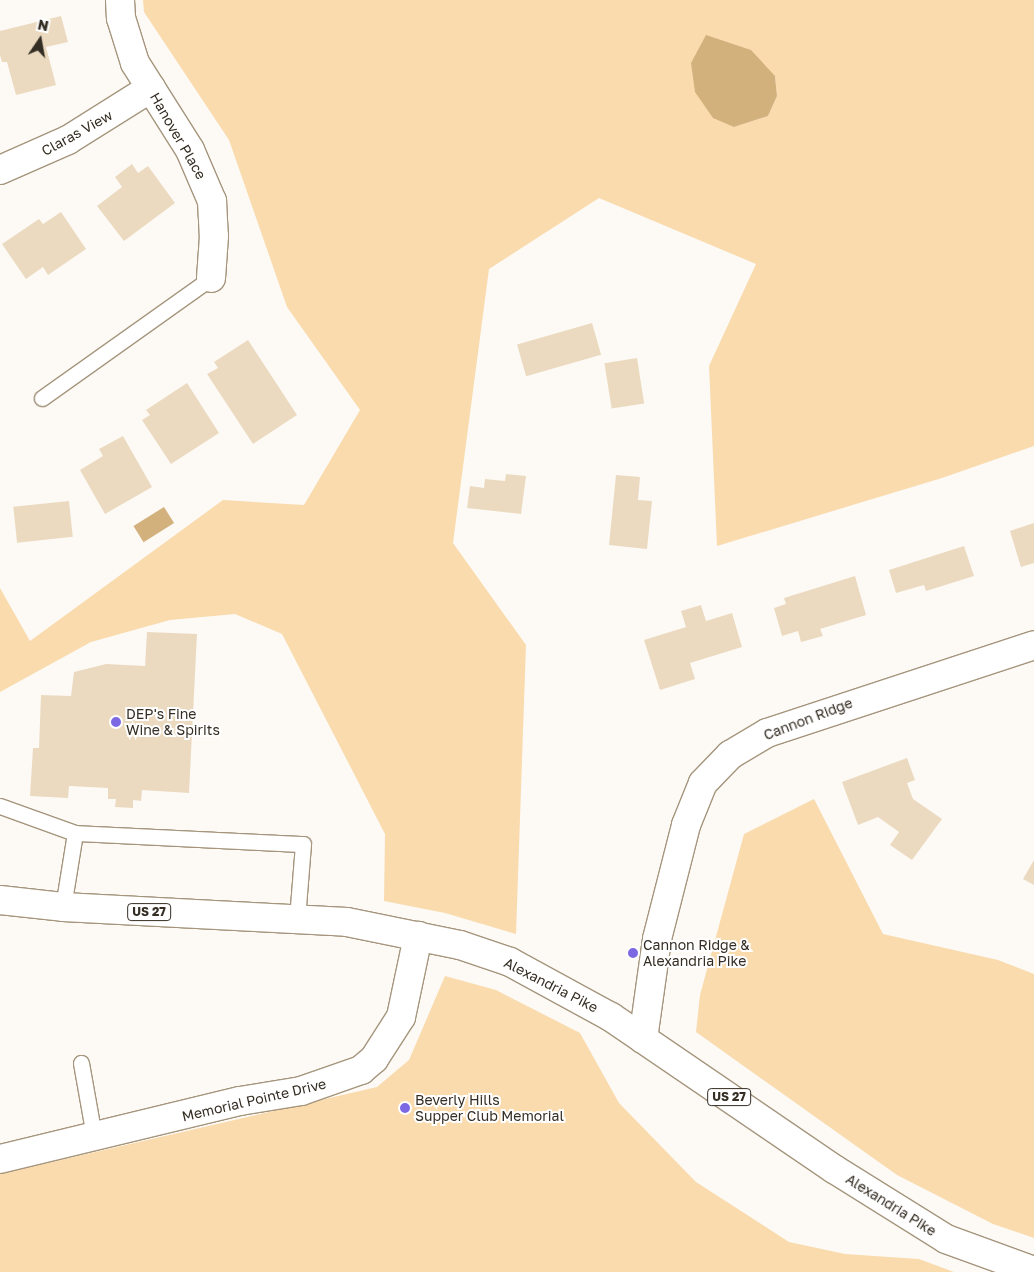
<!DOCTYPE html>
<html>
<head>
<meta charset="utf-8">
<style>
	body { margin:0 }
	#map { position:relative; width:1034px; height:1272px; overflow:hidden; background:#fdfaf5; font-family:"Golos Text",sans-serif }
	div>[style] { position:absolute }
	.green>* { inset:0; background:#f9dbae }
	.water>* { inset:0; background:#d3b17d; transform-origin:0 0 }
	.building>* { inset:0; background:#ebdac0; transform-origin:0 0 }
	.roads { filter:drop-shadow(1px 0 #a5957d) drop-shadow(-1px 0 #a5957d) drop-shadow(0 1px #a5957d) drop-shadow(0 -1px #a5957d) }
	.service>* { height:15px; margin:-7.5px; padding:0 7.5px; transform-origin:7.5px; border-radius:7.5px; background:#fff }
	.minor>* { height:28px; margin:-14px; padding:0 14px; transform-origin:14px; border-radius:14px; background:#fff }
	.primary>* { height:28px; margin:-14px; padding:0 14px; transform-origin:14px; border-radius:14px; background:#fff }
	.dots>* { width:14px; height:14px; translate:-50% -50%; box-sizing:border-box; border:2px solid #fff; border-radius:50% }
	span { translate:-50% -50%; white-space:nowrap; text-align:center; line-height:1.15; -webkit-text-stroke:4px #fff; paint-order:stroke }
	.shield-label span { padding:1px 4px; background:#fff; border:1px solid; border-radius:4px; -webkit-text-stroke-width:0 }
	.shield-label { font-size:12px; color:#342d23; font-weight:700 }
	.street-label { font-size:14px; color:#342d23 }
	.poi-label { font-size:14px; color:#342d23 }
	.left { translate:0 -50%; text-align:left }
	.north { position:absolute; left:15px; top:15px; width:50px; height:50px; -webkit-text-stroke:4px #fff; paint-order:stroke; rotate:12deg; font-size:14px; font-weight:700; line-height:20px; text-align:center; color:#342d23 }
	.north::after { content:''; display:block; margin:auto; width:18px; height:22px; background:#342d23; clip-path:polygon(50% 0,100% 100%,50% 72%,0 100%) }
</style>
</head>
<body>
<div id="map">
	<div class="green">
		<i style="clip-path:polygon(evenodd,143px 0,1034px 0,1034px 446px,942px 478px,717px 546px,709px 366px,756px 264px,599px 198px,489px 269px,453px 543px,526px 645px,516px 934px,445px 913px,384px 901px,385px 834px,282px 634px,235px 614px,170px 620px,91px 642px,0 692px,0 588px,30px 641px,223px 500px,304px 505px,360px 410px,287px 307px,229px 140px,144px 12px,143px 0,775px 76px,777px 96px,768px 116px,734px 127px,775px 76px)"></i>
		<i style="clip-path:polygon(814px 799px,883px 934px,998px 960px,1034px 974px,1034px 1238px,993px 1224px,897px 1175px,696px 1032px,700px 995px,744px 834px)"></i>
		<i style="clip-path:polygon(445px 976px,496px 990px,580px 1033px,619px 1103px,696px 1182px,789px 1242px,845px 1254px,919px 1259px,954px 1272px,0 1272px,0 1174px,377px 1087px,409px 1060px)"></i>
	</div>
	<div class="water">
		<i style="clip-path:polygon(706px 35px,751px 50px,775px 76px,777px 96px,768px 116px,734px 127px,713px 118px,695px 92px,691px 63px)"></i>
		<i style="left:164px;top:507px;width:19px;height:36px;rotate:58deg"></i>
	</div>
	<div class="building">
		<i style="clip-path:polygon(61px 16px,68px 42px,46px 47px,56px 85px,16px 95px,7px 62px,2px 62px,0 55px,0 31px)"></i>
		<i style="clip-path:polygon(132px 164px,138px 173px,148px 166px,175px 203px,124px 241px,97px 206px,122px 187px,115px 177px)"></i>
		<i style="clip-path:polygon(61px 212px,86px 249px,48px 275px,43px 267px,26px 279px,2px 244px,39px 219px,43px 224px)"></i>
		<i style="left:592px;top:323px;width:33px;height:78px;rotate:74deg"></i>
		<i style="clip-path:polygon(248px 340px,297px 415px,253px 444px,207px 374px,218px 368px,214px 362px)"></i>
		<i style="left:637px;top:358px;width:46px;height:33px;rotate:81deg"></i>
		<i style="clip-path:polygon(187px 383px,219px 433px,171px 464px,142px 420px,150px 415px,146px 410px)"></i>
		<i style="clip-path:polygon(123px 436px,152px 487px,105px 514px,80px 470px,103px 456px,99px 449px)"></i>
		<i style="clip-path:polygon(506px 474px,526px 476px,521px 514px,467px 508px,470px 486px,484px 488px,485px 479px,505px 481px)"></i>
		<i style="clip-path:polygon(616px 475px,640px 477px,638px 500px,652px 501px,647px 549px,609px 545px)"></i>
		<i style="left:69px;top:501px;width:36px;height:56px;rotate:84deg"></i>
		<i style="clip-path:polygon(1034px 523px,1034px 563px,1021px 567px,1010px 531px)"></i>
		<i style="clip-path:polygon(964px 546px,974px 576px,926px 591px,924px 585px,896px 593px,889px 570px)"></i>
		<i style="clip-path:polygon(855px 576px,866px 615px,820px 629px,823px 636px,801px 642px,798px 631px,782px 636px,774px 608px,786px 604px,784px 598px)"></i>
		<i style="clip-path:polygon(701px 605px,706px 621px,732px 613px,742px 647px,690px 663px,695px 679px,660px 690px,644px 640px,686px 627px,681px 611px)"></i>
		<i style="clip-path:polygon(147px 632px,197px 634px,189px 793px,142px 790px,141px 801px,133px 800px,133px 808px,115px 807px,116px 799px,108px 799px,108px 788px,69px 786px,68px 798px,30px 796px,33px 748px,39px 748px,41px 695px,71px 696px,74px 672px,106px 664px,145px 666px)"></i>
		<i style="clip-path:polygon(907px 758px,915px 780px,907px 783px,913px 799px,942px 819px,912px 860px,890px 845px,899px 832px,878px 817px,858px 825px,842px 782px)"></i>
		<i style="clip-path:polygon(1034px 860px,1034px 885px,1023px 879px)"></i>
	</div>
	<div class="roads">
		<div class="service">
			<i style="left:42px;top:398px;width:207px;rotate:-35.4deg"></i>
			<i style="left:0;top:806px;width:80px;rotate:19.8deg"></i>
			<i style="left:63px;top:907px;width:75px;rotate:-80.8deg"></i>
			<i style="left:75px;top:833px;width:228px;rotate:2.8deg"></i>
			<i style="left:303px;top:844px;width:74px;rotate:94.6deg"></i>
			<i style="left:81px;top:1063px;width:74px;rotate:79.9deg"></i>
		</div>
		<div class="minor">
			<i style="left:120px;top:0;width:18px;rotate:87deg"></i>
			<i style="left:121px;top:18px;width:47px;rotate:72.7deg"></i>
			<i style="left:135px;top:63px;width:103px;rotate:57.7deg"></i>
			<i style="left:190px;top:150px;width:56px;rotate:66.7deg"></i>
			<i style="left:212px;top:201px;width:35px;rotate:87deg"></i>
			<i style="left:214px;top:236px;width:42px;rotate:94.1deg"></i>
			<i style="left:0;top:170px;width:74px;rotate:-23.8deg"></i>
			<i style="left:68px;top:140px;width:98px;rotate:-32.1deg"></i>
			<i style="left:643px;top:1039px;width:101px;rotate:-82deg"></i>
			<i style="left:657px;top:939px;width:118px;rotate:-75.7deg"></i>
			<i style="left:686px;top:825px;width:45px;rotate:-68deg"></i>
			<i style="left:703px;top:783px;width:39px;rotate:-46deg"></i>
			<i style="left:730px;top:755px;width:43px;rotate:-30.7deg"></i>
			<i style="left:767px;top:733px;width:281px;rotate:-18.2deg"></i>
			<i style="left:0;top:1159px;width:247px;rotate:-13.6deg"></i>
			<i style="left:240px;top:1101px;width:62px;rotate:-9.3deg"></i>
			<i style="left:301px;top:1091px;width:64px;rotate:-19.3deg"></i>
			<i style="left:361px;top:1070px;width:17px;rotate:-40deg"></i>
			<i style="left:374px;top:1059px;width:50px;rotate:-57.3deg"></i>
			<i style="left:401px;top:1017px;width:83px;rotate:-78.1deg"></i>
		</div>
		<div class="primary">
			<i style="left:0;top:900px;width:63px;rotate:6.3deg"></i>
			<i style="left:63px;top:907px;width:284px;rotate:3deg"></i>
			<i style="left:347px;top:922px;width:115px;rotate:11.5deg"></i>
			<i style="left:460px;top:945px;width:53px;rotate:18.8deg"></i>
			<i style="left:510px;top:962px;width:115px;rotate:28.6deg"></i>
			<i style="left:611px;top:1017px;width:270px;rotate:34.3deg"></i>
			<i style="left:834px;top:1169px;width:132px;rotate:32deg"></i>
			<i style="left:946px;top:1239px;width:94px;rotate:20deg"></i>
		</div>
	</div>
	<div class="dots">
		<i style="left:116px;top:722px;background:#7d68e3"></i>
		<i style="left:633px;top:953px;background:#7d68e3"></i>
		<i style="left:405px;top:1108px;background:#7d68e3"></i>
	</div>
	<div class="shield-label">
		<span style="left:149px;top:912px">US 27</span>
		<span style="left:729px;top:1097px">US 27</span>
	</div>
	<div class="street-label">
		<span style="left:77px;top:133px;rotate:-29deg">Claras View</span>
		<span style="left:178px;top:136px;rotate:60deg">Hanover Place</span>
		<span style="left:808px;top:719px;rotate:-21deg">Cannon Ridge</span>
		<span style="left:551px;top:985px;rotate:27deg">Alexandria Pike</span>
		<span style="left:254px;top:1100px;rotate:-13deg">Memorial Pointe Drive</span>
		<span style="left:891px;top:1205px;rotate:32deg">Alexandria Pike</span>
	</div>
	<div class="poi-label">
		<span class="left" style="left:126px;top:722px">DEP's Fine<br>Wine &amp; Spirits</span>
		<span class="left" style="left:643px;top:953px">Cannon Ridge &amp;<br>Alexandria Pike</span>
		<span class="left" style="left:415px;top:1108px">Beverly Hills<br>Supper Club Memorial</span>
	</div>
	<div class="north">N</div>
</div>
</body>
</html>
